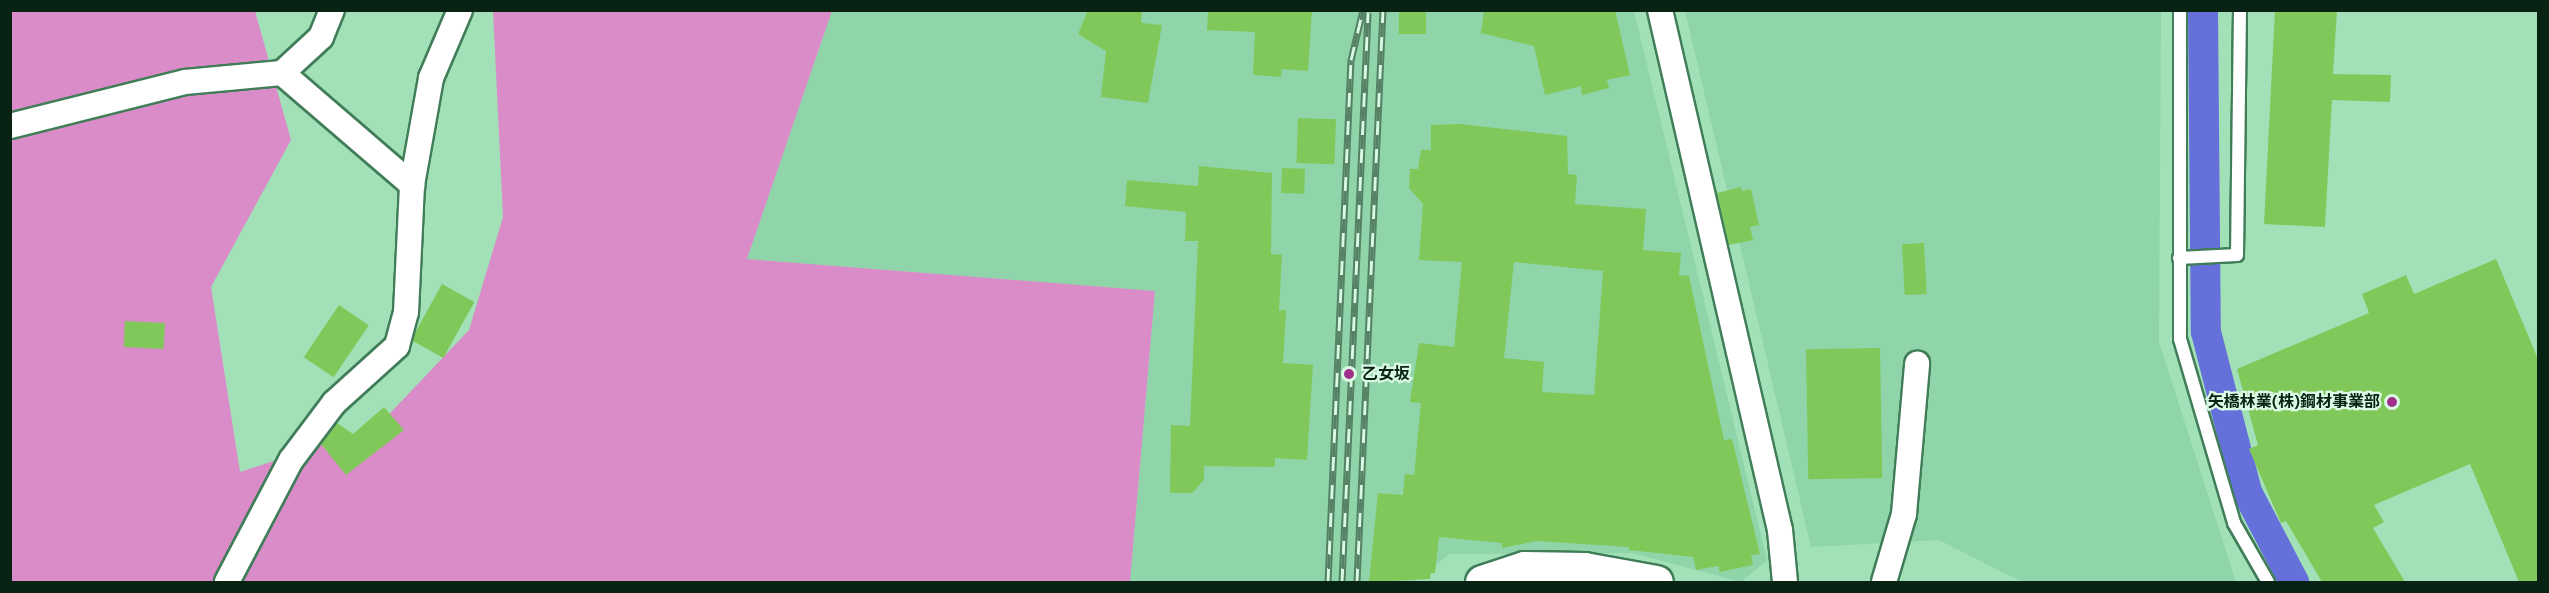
<!DOCTYPE html>
<html>
<head>
<meta charset="utf-8">
<style>
	body { margin:0 }
	#map { position:relative; width:2549px; height:593px; overflow:hidden; background:#a2e1b8; font-family:Figtree,"Noto Sans JP",sans-serif }
	div>[style] { position:absolute }
	.built>* { inset:0; background:#8fd5a9 }
	.green>* { inset:0; background:#d98cc7 }
	.canal>* { height:30px; margin:-15px; padding:0 15px; transform-origin:15px; border-radius:15px; background:#6570da }
	.building>* { inset:0; background:#81c85b; transform-origin:0 0 }
	.roads { filter:drop-shadow(2px 0 #407d58) drop-shadow(-2px 0 #407d58) drop-shadow(0 2px #407d58) drop-shadow(0 -2px #407d58) }
	.lane>* { height:12px; margin:-6px; padding:0 6px; transform-origin:6px; border-radius:6px; background:#fff }
	.street>* { height:24px; margin:-12px; padding:0 12px; transform-origin:12px; border-radius:12px; background:#fff }
	.secondary>* { height:33px; margin:-16.5px; padding:0 16.5px; transform-origin:16.5px; border-radius:16.5px; background:#fff }
	.rail>* { height:7px; margin-top:-3.5px; transform-origin:0; background:repeating-linear-gradient(90deg,#dafae4 0 14px,#558165 0 28px); box-sizing:border-box; border-block:2px solid #558165 }
	.dots>* { width:16px; height:16px; translate:-50% -50%; box-sizing:border-box; border:3px solid #dafae4; border-radius:50% }
	span { translate:-50% -50%; white-space:nowrap; text-align:center; line-height:1.15; -webkit-text-stroke:4.5px #dafae4; paint-order:stroke }
	.poi-label { font-size:16px; color:#082213; font-weight:700 }
	.left { translate:0 -50%; text-align:left }
	.right { translate:-100% -50%; text-align:right }
	.frame { position:absolute; inset:0; border:12px solid #082213; pointer-events:none }
</style>
</head>
<body>
<div id="map">
	<div class="built">
		<i style="clip-path:polygon(832px 11px,1634px 11px,1767px 560px,1741px 582px,1632px 553px,1450px 554px,1413px 582px,1130px 582px,1155px 291px,747px 259px)"></i>
		<i style="clip-path:polygon(1685px 11px,2161px 11px,2159px 342px,2236px 582px,2022px 582px,1939px 540px,1811px 547px)"></i>
	</div>
	<div class="green">
		<i style="clip-path:polygon(10px 11px,255px 11px,291px 140px,211px 287px,240px 472px,377px 427px,469px 330px,503px 217px,493px 11px,832px 11px,747px 259px,1155px 291px,1130px 582px,11px 582px)"></i>
	</div>
	<div class="canal">
		<i style="left:2203px;top:10px;width:322px;rotate:89.5deg"></i>
		<i style="left:2206px;top:332px;width:165px;rotate:75.6deg"></i>
		<i style="left:2247px;top:492px;width:102px;rotate:62.4deg"></i>
	</div>
	<div class="building">
		<i style="clip-path:polygon(1088px 10px,1142px 10px,1141px 23px,1162px 25px,1148px 103px,1101px 97px,1106px 51px,1078px 34px)"></i>
		<i style="clip-path:polygon(1208px 10px,1312px 10px,1308px 71px,1282px 69px,1281px 77px,1253px 75px,1255px 32px,1207px 30px)"></i>
		<i style="left:1399px;top:10px;width:27px;height:24px"></i>
		<i style="clip-path:polygon(1484px 10px,1615px 10px,1630px 75px,1607px 80px,1609px 88px,1582px 95px,1581px 86px,1545px 95px,1534px 46px,1481px 33px)"></i>
		<i style="clip-path:polygon(2275px 10px,2337px 10px,2333px 74px,2391px 75px,2390px 102px,2332px 100px,2325px 227px,2264px 224px)"></i>
		<i style="left:1298px;top:118px;width:38px;height:45px;rotate:2deg"></i>
		<i style="clip-path:polygon(evenodd,1460px 124px,1567px 136px,1568px 174px,1577px 175px,1575px 204px,1646px 209px,1643px 250px,1681px 253px,1679px 275px,1689px 276px,1724px 440px,1732px 439px,1760px 554px,1751px 555px,1753px 565px,1720px 572px,1718px 566px,1696px 570px,1693px 557px,1629px 550px,1629px 547px,1537px 541px,1502px 548px,1502px 543px,1439px 537px,1435px 573px,1431px 573px,1430px 579px,1369px 582px,1378px 493px,1403px 495px,1405px 474px,1414px 475px,1421px 403px,1410px 402px,1419px 343px,1454px 347px,1458px 305px,1462px 262px,1419px 260px,1423px 204px,1409px 188px,1410px 169px,1418px 169px,1421px 150px,1431px 150px,1431px 125px,1460px 124px,1514px 262px,1603px 271px,1594px 395px,1542px 392px,1544px 362px,1504px 358px,1514px 262px)"></i>
		<i style="clip-path:polygon(1199px 166px,1272px 173px,1271px 254px,1282px 255px,1279px 310px,1286px 310px,1283px 363px,1313px 365px,1307px 460px,1275px 458px,1275px 467px,1204px 466px,1204px 480px,1192px 493px,1170px 493px,1171px 425px,1190px 426px,1198px 241px,1185px 241px,1186px 212px,1125px 206px,1127px 180px,1198px 186px)"></i>
		<i style="left:1282px;top:168px;width:23px;height:25px;rotate:2deg"></i>
		<i style="clip-path:polygon(1741px 187px,1742px 191px,1751px 189px,1759px 225px,1750px 227px,1753px 240px,1729px 245px,1717px 193px)"></i>
		<i style="left:1924px;top:243px;width:51px;height:22px;rotate:87deg"></i>
		<i style="clip-path:polygon(2496px 259px,2538px 359px,2538px 582px,2519px 582px,2470px 464px,2374px 505px,2384px 522px,2373px 528px,2405px 582px,2322px 582px,2286px 521px,2281px 523px,2249px 449px,2258px 445px,2237px 369px,2369px 313px,2362px 294px,2406px 275px,2414px 294px)"></i>
		<i style="left:442px;top:284px;width:37px;height:64px;rotate:29deg"></i>
		<i style="left:339px;top:305px;width:36px;height:63px;rotate:34deg"></i>
		<i style="left:125px;top:321px;width:40px;height:26px;rotate:3deg"></i>
		<i style="left:1880px;top:348px;width:130px;height:74px;rotate:89deg"></i>
		<i style="clip-path:polygon(384px 407px,404px 430px,346px 475px,321px 444px,337px 423px,353px 434px)"></i>
	</div>
	<div class="roads">
		<div class="lane">
			<i style="left:2180px;top:10px;width:329px;rotate:90deg"></i>
			<i style="left:2180px;top:339px;width:192px;rotate:73.6deg"></i>
			<i style="left:2234px;top:523px;width:68px;rotate:60deg"></i>
			<i style="left:2179px;top:258px;width:58px;rotate:-3deg"></i>
			<i style="left:2237px;top:255px;width:245px;rotate:-89.3deg"></i>
		</div>
		<div class="street">
			<i style="left:1660px;top:10px;width:534px;rotate:77.01deg"></i>
			<i style="left:1780px;top:530px;width:52px;rotate:84.5deg"></i>
			<i style="left:282px;top:73px;width:53px;rotate:-42.7deg"></i>
			<i style="left:321px;top:37px;width:29px;rotate:-68deg"></i>
			<i style="left:10px;top:126px;width:180px;rotate:-14.1deg"></i>
			<i style="left:185px;top:82px;width:97px;rotate:-5.3deg"></i>
			<i style="left:282px;top:73px;width:172px;rotate:40.7deg"></i>
			<i style="left:412px;top:185px;width:127px;rotate:92.7deg"></i>
			<i style="left:406px;top:312px;width:35px;rotate:105deg"></i>
			<i style="left:397px;top:346px;width:85px;rotate:137.9deg"></i>
			<i style="left:334px;top:403px;width:71px;rotate:127deg"></i>
			<i style="left:291px;top:460px;width:138px;rotate:117.7deg"></i>
			<i style="left:412px;top:185px;width:109px;rotate:-79.9deg"></i>
			<i style="left:431px;top:78px;width:74px;rotate:-66.9deg"></i>
			<i style="left:1884px;top:582px;width:71px;rotate:-73.6deg"></i>
			<i style="left:1904px;top:514px;width:151px;rotate:-85deg"></i>
		</div>
		<div class="secondary">
			<i style="left:1482px;top:582px;width:44px;rotate:-18.4deg"></i>
			<i style="left:1524px;top:568px;width:60px;rotate:1deg"></i>
			<i style="left:1584px;top:569px;width:73px;rotate:10.2deg"></i>
		</div>
	</div>
	<div class="rail">
		<i style="left:1328px;top:582px;width:523px;rotate:-87.48deg"></i>
		<i style="left:1351px;top:60px;width:51px;rotate:-76.5deg"></i>
		<i style="left:1342px;top:582px;width:570px;rotate:-87.38deg"></i>
		<i style="left:1357px;top:582px;width:573px;rotate:-87.4deg"></i>
	</div>
	<div class="dots">
		<i style="left:1349px;top:374px;background:#a02f8c"></i>
		<i style="left:2392px;top:402px;background:#a02f8c"></i>
	</div>
	<div class="poi-label">
		<span class="left" style="left:1362px;top:374px">乙女坂</span>
		<span class="right" style="left:2380px;top:402px">矢橋林業(株)鋼材事業部</span>
	</div>
	<div class="frame"></div>
</div>
</body>
</html>
